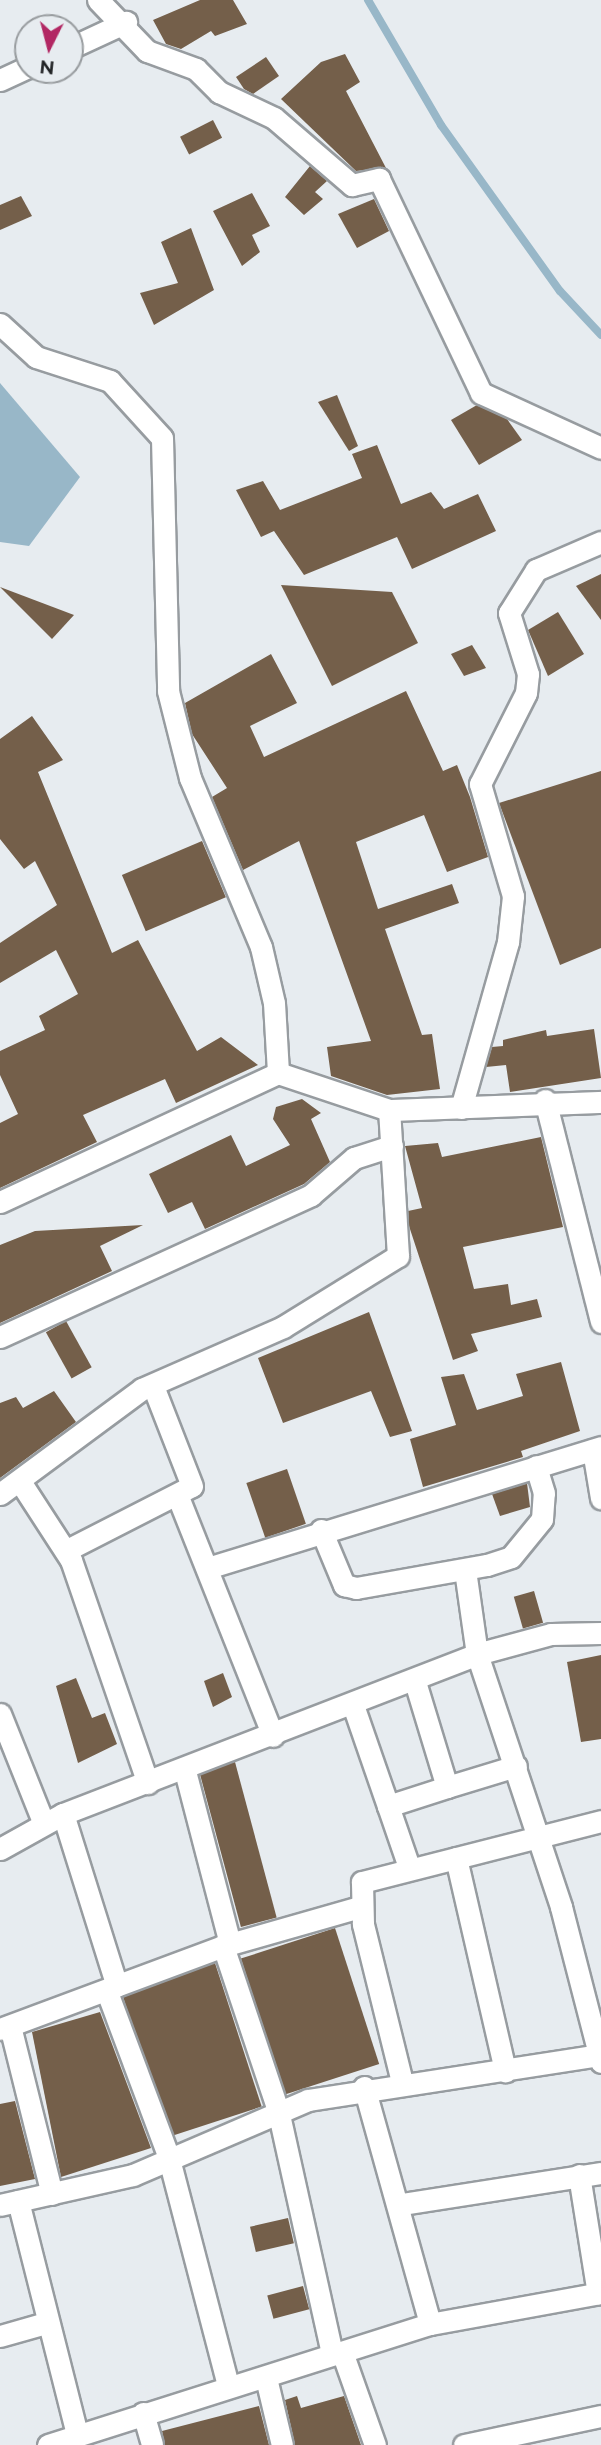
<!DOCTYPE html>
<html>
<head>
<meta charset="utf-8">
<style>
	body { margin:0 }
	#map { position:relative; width:601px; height:2445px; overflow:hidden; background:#e7ecf0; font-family:Raleway,sans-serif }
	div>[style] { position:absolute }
	.water>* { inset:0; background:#98b7c8 }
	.stream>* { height:8px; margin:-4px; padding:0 4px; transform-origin:4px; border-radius:4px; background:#98b7c8 }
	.building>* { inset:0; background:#745f4a; transform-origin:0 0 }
	.roads { filter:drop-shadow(2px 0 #979ca0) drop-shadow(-2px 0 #979ca0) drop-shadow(0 2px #979ca0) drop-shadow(0 -2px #979ca0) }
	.street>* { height:21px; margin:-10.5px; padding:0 10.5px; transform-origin:10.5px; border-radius:10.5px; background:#fff }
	span { translate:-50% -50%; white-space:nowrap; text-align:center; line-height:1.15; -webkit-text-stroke:7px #e7ecf0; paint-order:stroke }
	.north { position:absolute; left:14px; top:14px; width:70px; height:70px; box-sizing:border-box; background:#e7ecf0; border:2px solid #989c9f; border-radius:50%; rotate:186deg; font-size:19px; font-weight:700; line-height:28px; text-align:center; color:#212325 }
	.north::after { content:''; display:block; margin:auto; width:24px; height:32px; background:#b22763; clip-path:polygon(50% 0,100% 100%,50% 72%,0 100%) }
</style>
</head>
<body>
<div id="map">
	<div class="water">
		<i style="clip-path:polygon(0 383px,80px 477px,29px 546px,0 542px)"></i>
	</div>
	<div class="stream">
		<i style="left:368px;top:0;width:145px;rotate:59.7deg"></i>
		<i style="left:441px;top:125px;width:204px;rotate:54.4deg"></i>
		<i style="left:560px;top:291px;width:60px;rotate:47deg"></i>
	</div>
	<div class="building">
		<i style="clip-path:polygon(200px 0,233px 0,247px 24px,215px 36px,211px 31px,181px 49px,166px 44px,153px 20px)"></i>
		<i style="clip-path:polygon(345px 54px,360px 82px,346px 91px,386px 168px,356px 171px,281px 99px,321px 62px)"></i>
		<i style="clip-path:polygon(266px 57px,279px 76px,253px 94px,244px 89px,236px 77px)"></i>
		<i style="left:213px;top:120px;width:20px;height:37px;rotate:63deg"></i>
		<i style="clip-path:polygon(310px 166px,327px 181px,315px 192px,323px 199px,304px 215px,285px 197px)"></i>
		<i style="clip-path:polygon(252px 193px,270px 226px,252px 235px,260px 252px,242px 266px,213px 211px)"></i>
		<i style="clip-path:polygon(21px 196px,32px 216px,0 230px,0 205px)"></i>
		<i style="clip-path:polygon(374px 199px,389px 231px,357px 248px,338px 214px)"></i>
		<i style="clip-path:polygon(191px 228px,214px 290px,154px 325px,140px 293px,178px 283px,161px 242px)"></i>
		<i style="clip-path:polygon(337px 395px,358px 446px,349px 451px,318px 402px)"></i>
		<i style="clip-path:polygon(477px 405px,507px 419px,522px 440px,479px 465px,451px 420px)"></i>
		<i style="clip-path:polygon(377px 445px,401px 504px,431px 492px,444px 509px,478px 494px,496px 531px,412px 569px,397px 537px,304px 575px,274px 531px,261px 537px,236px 490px,263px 481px,280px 510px,362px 478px,352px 454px)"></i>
		<i style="clip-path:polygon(601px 574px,601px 620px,576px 586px)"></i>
		<i style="clip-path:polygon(281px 585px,392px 592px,418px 643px,332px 686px)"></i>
		<i style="clip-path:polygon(0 587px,74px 615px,52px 639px)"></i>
		<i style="clip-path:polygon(558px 612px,584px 654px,548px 676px,528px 630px)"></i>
		<i style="clip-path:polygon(472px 645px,486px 668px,464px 676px,451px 654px)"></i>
		<i style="clip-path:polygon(271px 654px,297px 703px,250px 726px,264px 757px,406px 691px,443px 771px,457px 765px,470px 797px,488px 857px,447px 872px,424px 815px,356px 842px,378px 909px,452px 884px,459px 903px,385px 929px,422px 1035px,432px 1034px,440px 1089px,387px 1095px,331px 1076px,327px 1047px,371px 1041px,299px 841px,243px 870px,212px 797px,227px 788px,192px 734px,185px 703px)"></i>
		<i style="clip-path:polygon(32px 716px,63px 760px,38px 772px,112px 953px,138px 940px,197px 1051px,221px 1037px,258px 1065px,176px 1103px,165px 1079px,83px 1115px,97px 1142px,0 1188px,0 1123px,18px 1114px,0 1075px,0 1051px,45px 1030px,39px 1016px,78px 994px,56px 950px,0 983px,0 943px,57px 905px,35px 861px,24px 869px,0 839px,0 739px)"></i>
		<i style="clip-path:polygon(601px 771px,601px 948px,560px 965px,499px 803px)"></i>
		<i style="left:202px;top:841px;width:61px;height:87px;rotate:67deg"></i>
		<i style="clip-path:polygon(594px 1029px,601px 1078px,510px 1092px,506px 1065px,486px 1067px,492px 1047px,503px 1046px,503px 1040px,546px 1030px,547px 1036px)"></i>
		<i style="clip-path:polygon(302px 1099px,321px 1113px,311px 1119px,330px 1162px,304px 1184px,205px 1229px,192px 1202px,168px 1213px,149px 1174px,231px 1135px,246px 1166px,290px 1145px,273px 1119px,276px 1107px)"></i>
		<i style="clip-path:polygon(541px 1137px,563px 1227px,463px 1247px,474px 1289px,508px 1284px,511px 1305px,537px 1299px,542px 1317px,471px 1334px,478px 1351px,453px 1360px,409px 1226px,408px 1211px,422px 1208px,405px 1146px,438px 1143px,442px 1157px)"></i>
		<i style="clip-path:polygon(143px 1225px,100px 1246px,112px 1271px,0 1323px,0 1245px,35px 1231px)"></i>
		<i style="clip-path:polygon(369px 1312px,412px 1431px,390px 1437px,371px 1391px,283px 1423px,258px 1358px)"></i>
		<i style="left:66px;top:1321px;width:53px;height:23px;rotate:61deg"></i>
		<i style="clip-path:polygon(561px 1362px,580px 1431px,521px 1451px,523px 1457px,423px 1487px,410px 1439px,456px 1425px,441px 1377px,464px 1374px,477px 1410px,523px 1396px,516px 1374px)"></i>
		<i style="clip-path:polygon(54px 1391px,76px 1422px,0 1478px,0 1403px,16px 1397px,23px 1408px)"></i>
		<i style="left:287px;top:1469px;width:58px;height:43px;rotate:71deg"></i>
		<i style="clip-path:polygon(527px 1483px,530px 1507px,500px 1516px,492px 1494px)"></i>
		<i style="left:534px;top:1591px;width:33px;height:21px;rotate:74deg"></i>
		<i style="clip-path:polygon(601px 1655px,601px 1739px,581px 1742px,567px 1662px)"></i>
		<i style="clip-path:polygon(223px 1673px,232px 1697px,213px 1707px,204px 1681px)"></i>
		<i style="clip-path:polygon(76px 1678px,92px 1718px,105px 1713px,117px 1744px,78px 1763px,56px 1686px)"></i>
		<i style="left:235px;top:1762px;width:161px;height:37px;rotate:75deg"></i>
		<i style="left:335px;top:1928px;width:143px;height:99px;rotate:72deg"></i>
		<i style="left:215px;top:1963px;width:151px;height:98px;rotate:72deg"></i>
		<i style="clip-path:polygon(100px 2012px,151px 2148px,61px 2177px,32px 2032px)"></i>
		<i style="clip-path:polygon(15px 2101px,35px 2179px,0 2186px,0 2104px)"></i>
		<i style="left:288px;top:2218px;width:26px;height:39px;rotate:77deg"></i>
		<i style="left:303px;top:2286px;width:24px;height:37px;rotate:75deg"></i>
		<i style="clip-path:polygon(297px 2396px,301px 2408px,344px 2396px,361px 2445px,295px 2445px,285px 2400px)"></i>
		<i style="clip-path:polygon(259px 2406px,269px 2445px,165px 2445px,162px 2431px)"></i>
	</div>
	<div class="roads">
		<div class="street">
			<i style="left:98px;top:0;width:71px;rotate:46.1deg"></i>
			<i style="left:147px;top:51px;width:52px;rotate:20.2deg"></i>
			<i style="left:196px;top:69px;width:33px;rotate:45deg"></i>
			<i style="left:219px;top:92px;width:61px;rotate:25.3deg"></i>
			<i style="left:274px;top:118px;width:103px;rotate:40.7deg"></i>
			<i style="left:352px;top:185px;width:28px;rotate:-13deg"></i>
			<i style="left:379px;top:179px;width:237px;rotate:64.5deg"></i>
			<i style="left:481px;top:393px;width:132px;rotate:24.6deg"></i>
			<i style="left:70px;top:48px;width:62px;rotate:-24.9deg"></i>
			<i style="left:0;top:80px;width:31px;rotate:-25deg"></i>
			<i style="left:0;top:324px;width:49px;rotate:42.5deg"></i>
			<i style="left:36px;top:357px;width:78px;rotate:18deg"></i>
			<i style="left:110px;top:381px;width:77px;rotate:47.6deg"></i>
			<i style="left:162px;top:438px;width:253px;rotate:88.6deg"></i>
			<i style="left:168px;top:691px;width:90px;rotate:75.8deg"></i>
			<i style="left:190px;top:778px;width:183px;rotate:67.2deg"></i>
			<i style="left:261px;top:947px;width:57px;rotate:76.9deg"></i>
			<i style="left:274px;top:1003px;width:70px;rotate:86.7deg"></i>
			<i style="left:545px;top:1100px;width:229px;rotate:75.8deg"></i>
			<i style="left:461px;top:1108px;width:173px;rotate:-74.2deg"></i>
			<i style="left:508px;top:942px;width:46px;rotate:-83.8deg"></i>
			<i style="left:513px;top:896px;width:117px;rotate:-106.4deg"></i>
			<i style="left:480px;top:784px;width:102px;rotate:-63.2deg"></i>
			<i style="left:526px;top:693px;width:19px;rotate:-84deg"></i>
			<i style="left:528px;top:674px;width:64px;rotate:-107.3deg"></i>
			<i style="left:509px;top:613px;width:51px;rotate:-57.9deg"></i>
			<i style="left:536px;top:570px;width:71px;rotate:-23.3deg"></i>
			<i style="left:0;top:1202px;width:306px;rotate:-24.9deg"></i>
			<i style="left:278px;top:1073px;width:117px;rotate:18.4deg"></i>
			<i style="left:389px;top:1110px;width:212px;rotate:-2.2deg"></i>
			<i style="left:0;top:1337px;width:342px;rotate:-24.5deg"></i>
			<i style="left:311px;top:1195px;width:57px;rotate:-40.7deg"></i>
			<i style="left:354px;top:1158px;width:40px;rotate:-18deg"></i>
			<i style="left:593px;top:1450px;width:49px;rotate:80.5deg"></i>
			<i style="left:21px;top:1483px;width:92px;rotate:57deg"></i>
			<i style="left:71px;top:1560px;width:236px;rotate:71deg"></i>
			<i style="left:0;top:1494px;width:177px;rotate:-36.5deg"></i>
			<i style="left:142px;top:1389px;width:154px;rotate:-23.7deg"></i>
			<i style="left:283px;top:1327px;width:135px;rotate:-31.7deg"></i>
			<i style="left:398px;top:1256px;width:146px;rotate:-93.5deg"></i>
			<i style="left:178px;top:1497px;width:257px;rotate:68.3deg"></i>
			<i style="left:321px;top:1530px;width:60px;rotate:67.3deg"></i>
			<i style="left:344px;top:1585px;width:12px;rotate:14deg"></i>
			<i style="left:356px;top:1588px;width:133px;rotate:-10deg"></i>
			<i style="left:487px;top:1565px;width:25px;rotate:-18deg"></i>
			<i style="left:511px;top:1557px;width:49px;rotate:-50.8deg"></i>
			<i style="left:542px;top:1519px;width:26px;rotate:-86deg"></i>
			<i style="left:544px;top:1493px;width:28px;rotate:-107deg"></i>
			<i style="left:67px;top:1550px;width:140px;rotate:-27.1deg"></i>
			<i style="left:192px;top:1486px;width:107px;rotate:-111.3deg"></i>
			<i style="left:211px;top:1567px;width:408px;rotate:-17.1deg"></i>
			<i style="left:465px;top:1570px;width:85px;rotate:81.9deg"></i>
			<i style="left:477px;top:1654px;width:267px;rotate:71.6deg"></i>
			<i style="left:561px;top:1907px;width:160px;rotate:75.5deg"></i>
			<i style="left:353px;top:1705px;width:107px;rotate:70.9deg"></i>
			<i style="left:0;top:1714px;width:118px;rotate:68.2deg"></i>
			<i style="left:185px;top:1771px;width:179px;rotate:75.4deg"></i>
			<i style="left:447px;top:1787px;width:72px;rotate:-16.9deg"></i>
			<i style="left:63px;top:1814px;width:180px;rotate:72.6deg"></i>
			<i style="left:0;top:1849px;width:72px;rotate:-29.1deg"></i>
			<i style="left:63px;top:1814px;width:444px;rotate:-21.1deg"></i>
			<i style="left:477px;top:1654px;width:77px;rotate:-15.1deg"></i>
			<i style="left:551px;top:1634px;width:50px;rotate:-1.1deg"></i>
			<i style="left:456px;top:1858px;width:219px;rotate:77deg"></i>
			<i style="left:409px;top:1867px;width:65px;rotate:-109deg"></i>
			<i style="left:388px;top:1806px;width:62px;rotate:-17.9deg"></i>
			<i style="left:447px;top:1787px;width:110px;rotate:-106.9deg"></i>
			<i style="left:223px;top:1946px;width:173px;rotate:71.5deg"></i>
			<i style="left:278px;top:2110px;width:250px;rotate:77.5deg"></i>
			<i style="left:107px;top:1992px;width:174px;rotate:69.5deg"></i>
			<i style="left:168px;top:2155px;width:239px;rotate:75.4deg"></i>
			<i style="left:10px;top:2026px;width:173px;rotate:76deg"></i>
			<i style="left:0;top:2029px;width:238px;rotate:-20.4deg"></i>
			<i style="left:223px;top:1946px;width:142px;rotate:-15.9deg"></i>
			<i style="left:402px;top:2082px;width:163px;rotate:-103.9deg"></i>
			<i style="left:363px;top:1924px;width:42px;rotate:-91.4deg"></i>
			<i style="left:362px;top:1882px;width:247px;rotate:-14.3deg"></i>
			<i style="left:364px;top:2087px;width:246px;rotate:74.4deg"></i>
			<i style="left:579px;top:2175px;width:120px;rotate:80.9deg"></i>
			<i style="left:18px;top:2201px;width:240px;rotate:75.8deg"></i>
			<i style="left:402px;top:2204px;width:201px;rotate:-8.9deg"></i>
			<i style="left:0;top:2205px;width:136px;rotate:-12.7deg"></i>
			<i style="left:133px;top:2175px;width:190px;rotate:-23.2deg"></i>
			<i style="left:308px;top:2100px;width:295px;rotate:-8.8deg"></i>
			<i style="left:0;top:2336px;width:48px;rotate:-15.8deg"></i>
			<i style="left:342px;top:2352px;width:99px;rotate:70.5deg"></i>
			<i style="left:266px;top:2378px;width:69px;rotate:76.6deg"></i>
			<i style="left:143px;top:2413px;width:33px;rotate:74deg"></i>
			<i style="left:48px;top:2445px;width:401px;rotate:-17.6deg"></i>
			<i style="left:430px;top:2324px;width:174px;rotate:-10.3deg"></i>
			<i style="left:464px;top:2445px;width:140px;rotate:-12deg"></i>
		</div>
	</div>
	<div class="north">N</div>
</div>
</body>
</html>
